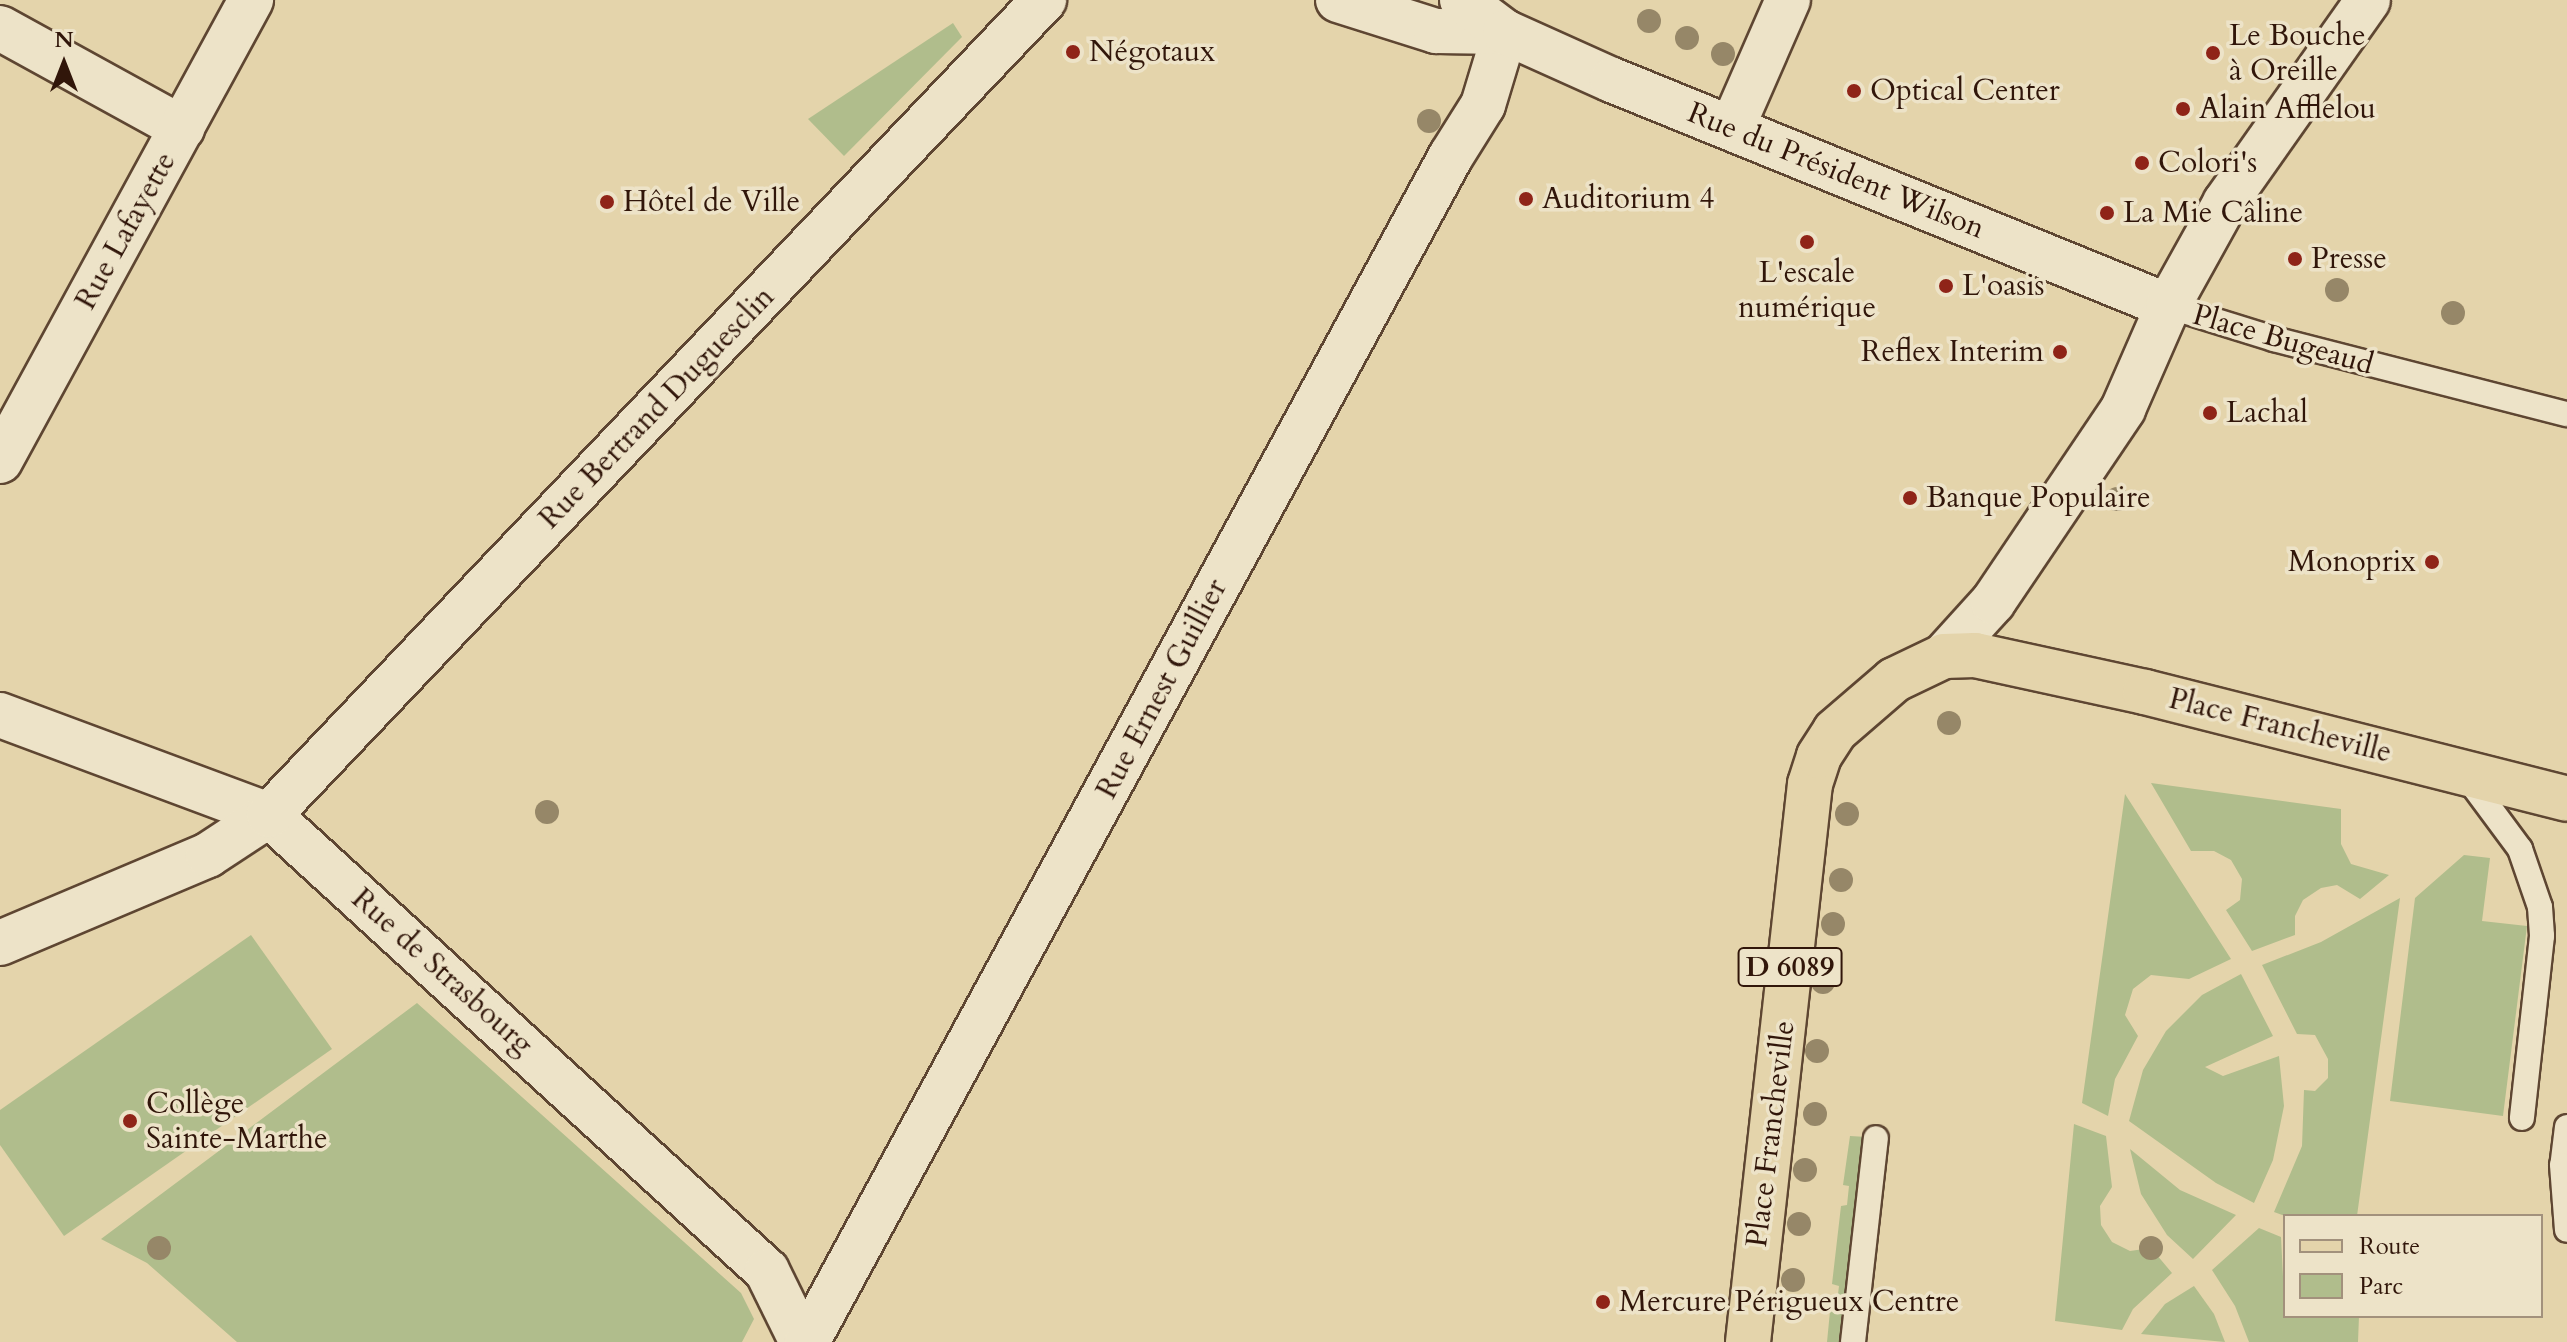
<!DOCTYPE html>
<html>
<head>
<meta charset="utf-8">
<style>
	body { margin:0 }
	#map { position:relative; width:2567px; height:1342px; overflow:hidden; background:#e4d4ab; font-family:Cardo,serif }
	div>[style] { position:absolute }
	.green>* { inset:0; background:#b0bd8c }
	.roads { filter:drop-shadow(2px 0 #5e4632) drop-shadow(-2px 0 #5e4632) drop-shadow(0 2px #5e4632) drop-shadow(0 -2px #5e4632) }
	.lane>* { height:24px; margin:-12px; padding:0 12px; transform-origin:12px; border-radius:12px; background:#ede3c8 }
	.street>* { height:44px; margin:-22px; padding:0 22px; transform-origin:22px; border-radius:22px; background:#ede3c8 }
	.secondary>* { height:44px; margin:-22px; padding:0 22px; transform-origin:22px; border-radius:22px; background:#ede3c8 }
	.primary>* { height:44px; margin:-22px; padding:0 22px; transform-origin:22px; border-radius:22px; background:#e4d4ab }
	.trees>* { width:24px; height:24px; margin:-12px; border-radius:50%; background:#968768 }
	.dots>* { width:22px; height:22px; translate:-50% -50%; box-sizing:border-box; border:4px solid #ede3c8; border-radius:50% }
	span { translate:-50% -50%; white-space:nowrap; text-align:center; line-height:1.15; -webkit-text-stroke:7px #ede3c8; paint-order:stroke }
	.shield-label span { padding:2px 6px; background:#ede3c8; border:2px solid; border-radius:6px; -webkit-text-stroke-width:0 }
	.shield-label { font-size:28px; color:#31160a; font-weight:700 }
	.poi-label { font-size:30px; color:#31160a }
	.left { translate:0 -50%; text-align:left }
	.right { translate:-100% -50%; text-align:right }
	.street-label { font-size:30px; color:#31160a }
	.legend { position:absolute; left:2283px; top:1214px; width:260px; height:104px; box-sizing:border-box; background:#ede3c8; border:2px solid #a2917c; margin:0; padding:10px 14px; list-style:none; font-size:24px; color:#31160a }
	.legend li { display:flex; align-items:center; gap:16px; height:40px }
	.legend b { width:40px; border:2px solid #a2917c }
	.north { position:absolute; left:24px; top:24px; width:80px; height:80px; -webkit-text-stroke:6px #ede3c8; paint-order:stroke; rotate:0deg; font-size:22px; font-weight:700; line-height:32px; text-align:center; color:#31160a }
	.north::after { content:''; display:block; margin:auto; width:28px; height:36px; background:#31160a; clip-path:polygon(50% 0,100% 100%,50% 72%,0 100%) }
</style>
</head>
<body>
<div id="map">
	<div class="green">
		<i style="clip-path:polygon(953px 23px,962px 37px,844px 156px,808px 119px)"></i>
		<i style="clip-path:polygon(2151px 783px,2341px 809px,2341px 844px,2351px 864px,2389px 875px,2360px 899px,2337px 885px,2321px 888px,2303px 900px,2295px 916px,2295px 935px,2252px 951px,2226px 910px,2240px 900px,2242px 879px,2231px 860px,2214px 851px,2191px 851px)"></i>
		<i style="clip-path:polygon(2125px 794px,2231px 959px,2189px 979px,2151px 975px,2133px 989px,2125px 1015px,2138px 1036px,2115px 1079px,2108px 1116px,2082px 1103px)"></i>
		<i style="clip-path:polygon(2464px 855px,2490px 858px,2482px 921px,2527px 926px,2503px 1116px,2390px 1101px,2415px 898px)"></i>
		<i style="clip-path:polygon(2400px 898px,2357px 1216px,2285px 1216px,2274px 1212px,2302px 1146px,2304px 1090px,2315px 1091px,2328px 1078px,2328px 1059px,2315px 1035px,2297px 1034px,2262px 965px,2321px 942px)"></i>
		<i style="clip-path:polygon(251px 935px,332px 1049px,64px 1236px,0 1145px,0 1110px)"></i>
		<i style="clip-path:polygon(2241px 974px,2273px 1036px,2205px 1067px,2223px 1076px,2279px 1056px,2284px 1106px,2273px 1160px,2254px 1203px,2216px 1183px,2129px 1121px,2143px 1070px,2166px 1031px,2202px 995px)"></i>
		<i style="clip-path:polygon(417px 1003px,741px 1293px,754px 1319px,742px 1342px,237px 1342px,147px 1263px,101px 1239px)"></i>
		<i style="clip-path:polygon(2074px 1124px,2106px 1136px,2112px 1187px,2100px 1206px,2101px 1225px,2112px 1242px,2130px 1251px,2151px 1248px,2172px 1273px,2133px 1309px,2122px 1330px,2055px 1321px)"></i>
		<i style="clip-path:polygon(1850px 1136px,1867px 1137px,1842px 1342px,1827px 1342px,1831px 1301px,1837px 1302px,1839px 1286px,1832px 1284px,1841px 1206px,1847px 1205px,1849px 1186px,1843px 1185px)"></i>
		<i style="clip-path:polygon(2130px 1149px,2180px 1190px,2236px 1215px,2193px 1259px,2167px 1235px,2141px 1194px)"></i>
		<i style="clip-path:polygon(2259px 1228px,2281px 1237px,2285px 1316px,2359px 1316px,2358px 1342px,2249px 1342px,2235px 1306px,2212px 1270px)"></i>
		<i style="clip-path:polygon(2194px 1286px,2214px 1314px,2225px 1342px,2141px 1334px,2165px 1304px)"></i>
	</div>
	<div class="roads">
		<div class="lane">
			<i style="left:2168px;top:306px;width:111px;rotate:17.3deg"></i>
			<i style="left:2274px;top:339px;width:302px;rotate:14.4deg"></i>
			<i style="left:2466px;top:776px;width:91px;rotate:53.5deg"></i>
			<i style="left:2520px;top:849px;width:61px;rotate:71deg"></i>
			<i style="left:2540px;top:907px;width:29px;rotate:86deg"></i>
			<i style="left:2542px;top:936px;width:183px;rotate:96.3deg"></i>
			<i style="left:2567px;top:1127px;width:38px;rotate:97deg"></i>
			<i style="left:2562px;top:1165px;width:65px;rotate:85.6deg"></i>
			<i style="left:1853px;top:1342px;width:205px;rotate:-83.6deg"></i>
		</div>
		<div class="street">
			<i style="left:0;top:28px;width:208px;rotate:28.8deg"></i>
			<i style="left:1732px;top:128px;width:140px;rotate:-66.4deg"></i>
			<i style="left:0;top:461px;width:525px;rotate:-61.43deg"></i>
			<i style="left:0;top:715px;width:287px;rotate:20.4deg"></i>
			<i style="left:269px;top:815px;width:675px;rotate:42.48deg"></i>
			<i style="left:767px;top:1271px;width:79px;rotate:63.8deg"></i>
			<i style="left:0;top:943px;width:226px;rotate:-22.9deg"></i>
			<i style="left:208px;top:855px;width:73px;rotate:-33.3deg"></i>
			<i style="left:269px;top:815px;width:1125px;rotate:-46.44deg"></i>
			<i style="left:807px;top:1342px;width:1350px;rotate:-61.5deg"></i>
			<i style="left:1451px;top:156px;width:60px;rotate:-57.9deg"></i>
			<i style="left:1483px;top:105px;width:76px;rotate:-73.2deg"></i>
		</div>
		<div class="secondary">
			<i style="left:1338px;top:0;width:103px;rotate:17.6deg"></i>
			<i style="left:1436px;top:31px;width:69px;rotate:0.8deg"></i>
			<i style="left:1462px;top:0;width:54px;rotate:36.7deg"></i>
			<i style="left:1505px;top:32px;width:117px;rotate:24.2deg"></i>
			<i style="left:1612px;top:80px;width:600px;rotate:22.12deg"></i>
			<i style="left:1944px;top:656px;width:73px;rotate:-47.8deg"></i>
			<i style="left:1993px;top:602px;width:233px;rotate:-56deg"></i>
			<i style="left:2123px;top:409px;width:112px;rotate:-66.4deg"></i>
			<i style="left:2168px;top:306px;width:118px;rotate:-61deg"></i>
			<i style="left:2225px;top:203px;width:248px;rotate:-54.8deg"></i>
		</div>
		<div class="primary">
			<i style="left:1748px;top:1342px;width:561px;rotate:-83.66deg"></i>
			<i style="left:1810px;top:784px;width:29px;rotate:-72deg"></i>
			<i style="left:1819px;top:756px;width:30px;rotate:-57deg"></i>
			<i style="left:1835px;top:731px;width:78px;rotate:-40.8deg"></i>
			<i style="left:1894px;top:680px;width:55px;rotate:-25.6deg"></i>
			<i style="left:1944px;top:656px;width:31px;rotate:-2deg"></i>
			<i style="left:1975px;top:655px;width:174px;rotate:12.3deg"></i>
			<i style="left:2145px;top:692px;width:435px;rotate:14.2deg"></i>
		</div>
	</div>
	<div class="trees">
		<i style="left:1649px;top:21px"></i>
		<i style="left:1687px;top:38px"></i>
		<i style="left:1723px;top:54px"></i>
		<i style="left:1429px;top:121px"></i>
		<i style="left:2337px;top:290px"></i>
		<i style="left:2453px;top:313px"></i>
		<i style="left:2117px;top:499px"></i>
		<i style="left:1949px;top:723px"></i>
		<i style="left:547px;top:812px"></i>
		<i style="left:1847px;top:814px"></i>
		<i style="left:1841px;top:880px"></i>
		<i style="left:1833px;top:924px"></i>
		<i style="left:1823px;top:982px"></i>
		<i style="left:1817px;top:1051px"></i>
		<i style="left:1815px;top:1114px"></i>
		<i style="left:1805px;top:1170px"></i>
		<i style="left:1799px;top:1224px"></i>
		<i style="left:159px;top:1248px"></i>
		<i style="left:2151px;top:1248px"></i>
		<i style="left:1793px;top:1280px"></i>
	</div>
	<div class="dots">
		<i style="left:1073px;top:52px;background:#8f2418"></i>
		<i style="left:2213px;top:53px;background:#8f2418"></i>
		<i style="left:1854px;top:91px;background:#8f2418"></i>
		<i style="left:2183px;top:109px;background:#8f2418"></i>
		<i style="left:2142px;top:163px;background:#8f2418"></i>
		<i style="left:1526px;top:199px;background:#8f2418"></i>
		<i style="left:607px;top:202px;background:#8f2418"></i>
		<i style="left:2107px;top:213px;background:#8f2418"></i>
		<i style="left:1807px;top:242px;background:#8f2418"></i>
		<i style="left:2295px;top:259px;background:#8f2418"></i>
		<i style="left:1946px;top:286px;background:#8f2418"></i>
		<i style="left:2060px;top:352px;background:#8f2418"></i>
		<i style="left:2210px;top:413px;background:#8f2418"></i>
		<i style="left:1910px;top:498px;background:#8f2418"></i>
		<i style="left:2432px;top:562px;background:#8f2418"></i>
		<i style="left:130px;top:1121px;background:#8f2418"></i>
		<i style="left:1603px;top:1302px;background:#8f2418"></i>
	</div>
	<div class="shield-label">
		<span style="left:1790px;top:967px">D 6089</span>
	</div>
	<div class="poi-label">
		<span class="left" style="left:2229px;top:53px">Le Bouche<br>à Oreille</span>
		<span class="left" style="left:1089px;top:52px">Négotaux</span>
		<span class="left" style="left:1870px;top:91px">Optical Center</span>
		<span class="left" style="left:2199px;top:109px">Alain Afflelou</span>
		<span class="left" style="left:2158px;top:163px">Colori's</span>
		<span class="left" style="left:1542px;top:199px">Auditorium 4</span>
		<span class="left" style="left:623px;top:202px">Hôtel de Ville</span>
		<span class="left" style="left:2123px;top:213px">La Mie Câline</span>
		<span class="left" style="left:2311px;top:259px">Presse</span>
		<span style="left:1807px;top:290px">L'escale<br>numérique</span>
		<span class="left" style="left:1962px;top:286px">L'oasis</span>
		<span class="right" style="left:2044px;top:352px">Reflex Interim</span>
		<span class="left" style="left:2226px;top:413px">Lachal</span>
		<span class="left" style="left:1926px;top:498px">Banque Populaire</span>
		<span class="right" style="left:2416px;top:562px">Monoprix</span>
		<span class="left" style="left:146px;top:1121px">Collège<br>Sainte-Marthe</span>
		<span class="left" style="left:1619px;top:1302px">Mercure Périgueux Centre</span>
	</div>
	<div class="street-label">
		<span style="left:1836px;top:171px;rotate:22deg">Rue du Président Wilson</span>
		<span style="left:126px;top:231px;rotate:-61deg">Rue Lafayette</span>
		<span style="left:2283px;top:340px;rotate:16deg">Place Bugeaud</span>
		<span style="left:657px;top:408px;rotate:-46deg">Rue Bertrand Duguesclin</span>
		<span style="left:1162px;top:689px;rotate:-62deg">Rue Ernest Guillier</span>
		<span style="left:2280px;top:726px;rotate:14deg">Place Francheville</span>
		<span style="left:442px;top:972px;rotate:42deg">Rue de Strasbourg</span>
		<span style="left:1771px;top:1134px;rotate:-83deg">Place Francheville</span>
	</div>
	<ul class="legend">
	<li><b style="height:10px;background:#e4d4ab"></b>Route</li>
	<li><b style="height:22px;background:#b0bd8c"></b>Parc</li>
	</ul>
	<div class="north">N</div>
</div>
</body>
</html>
